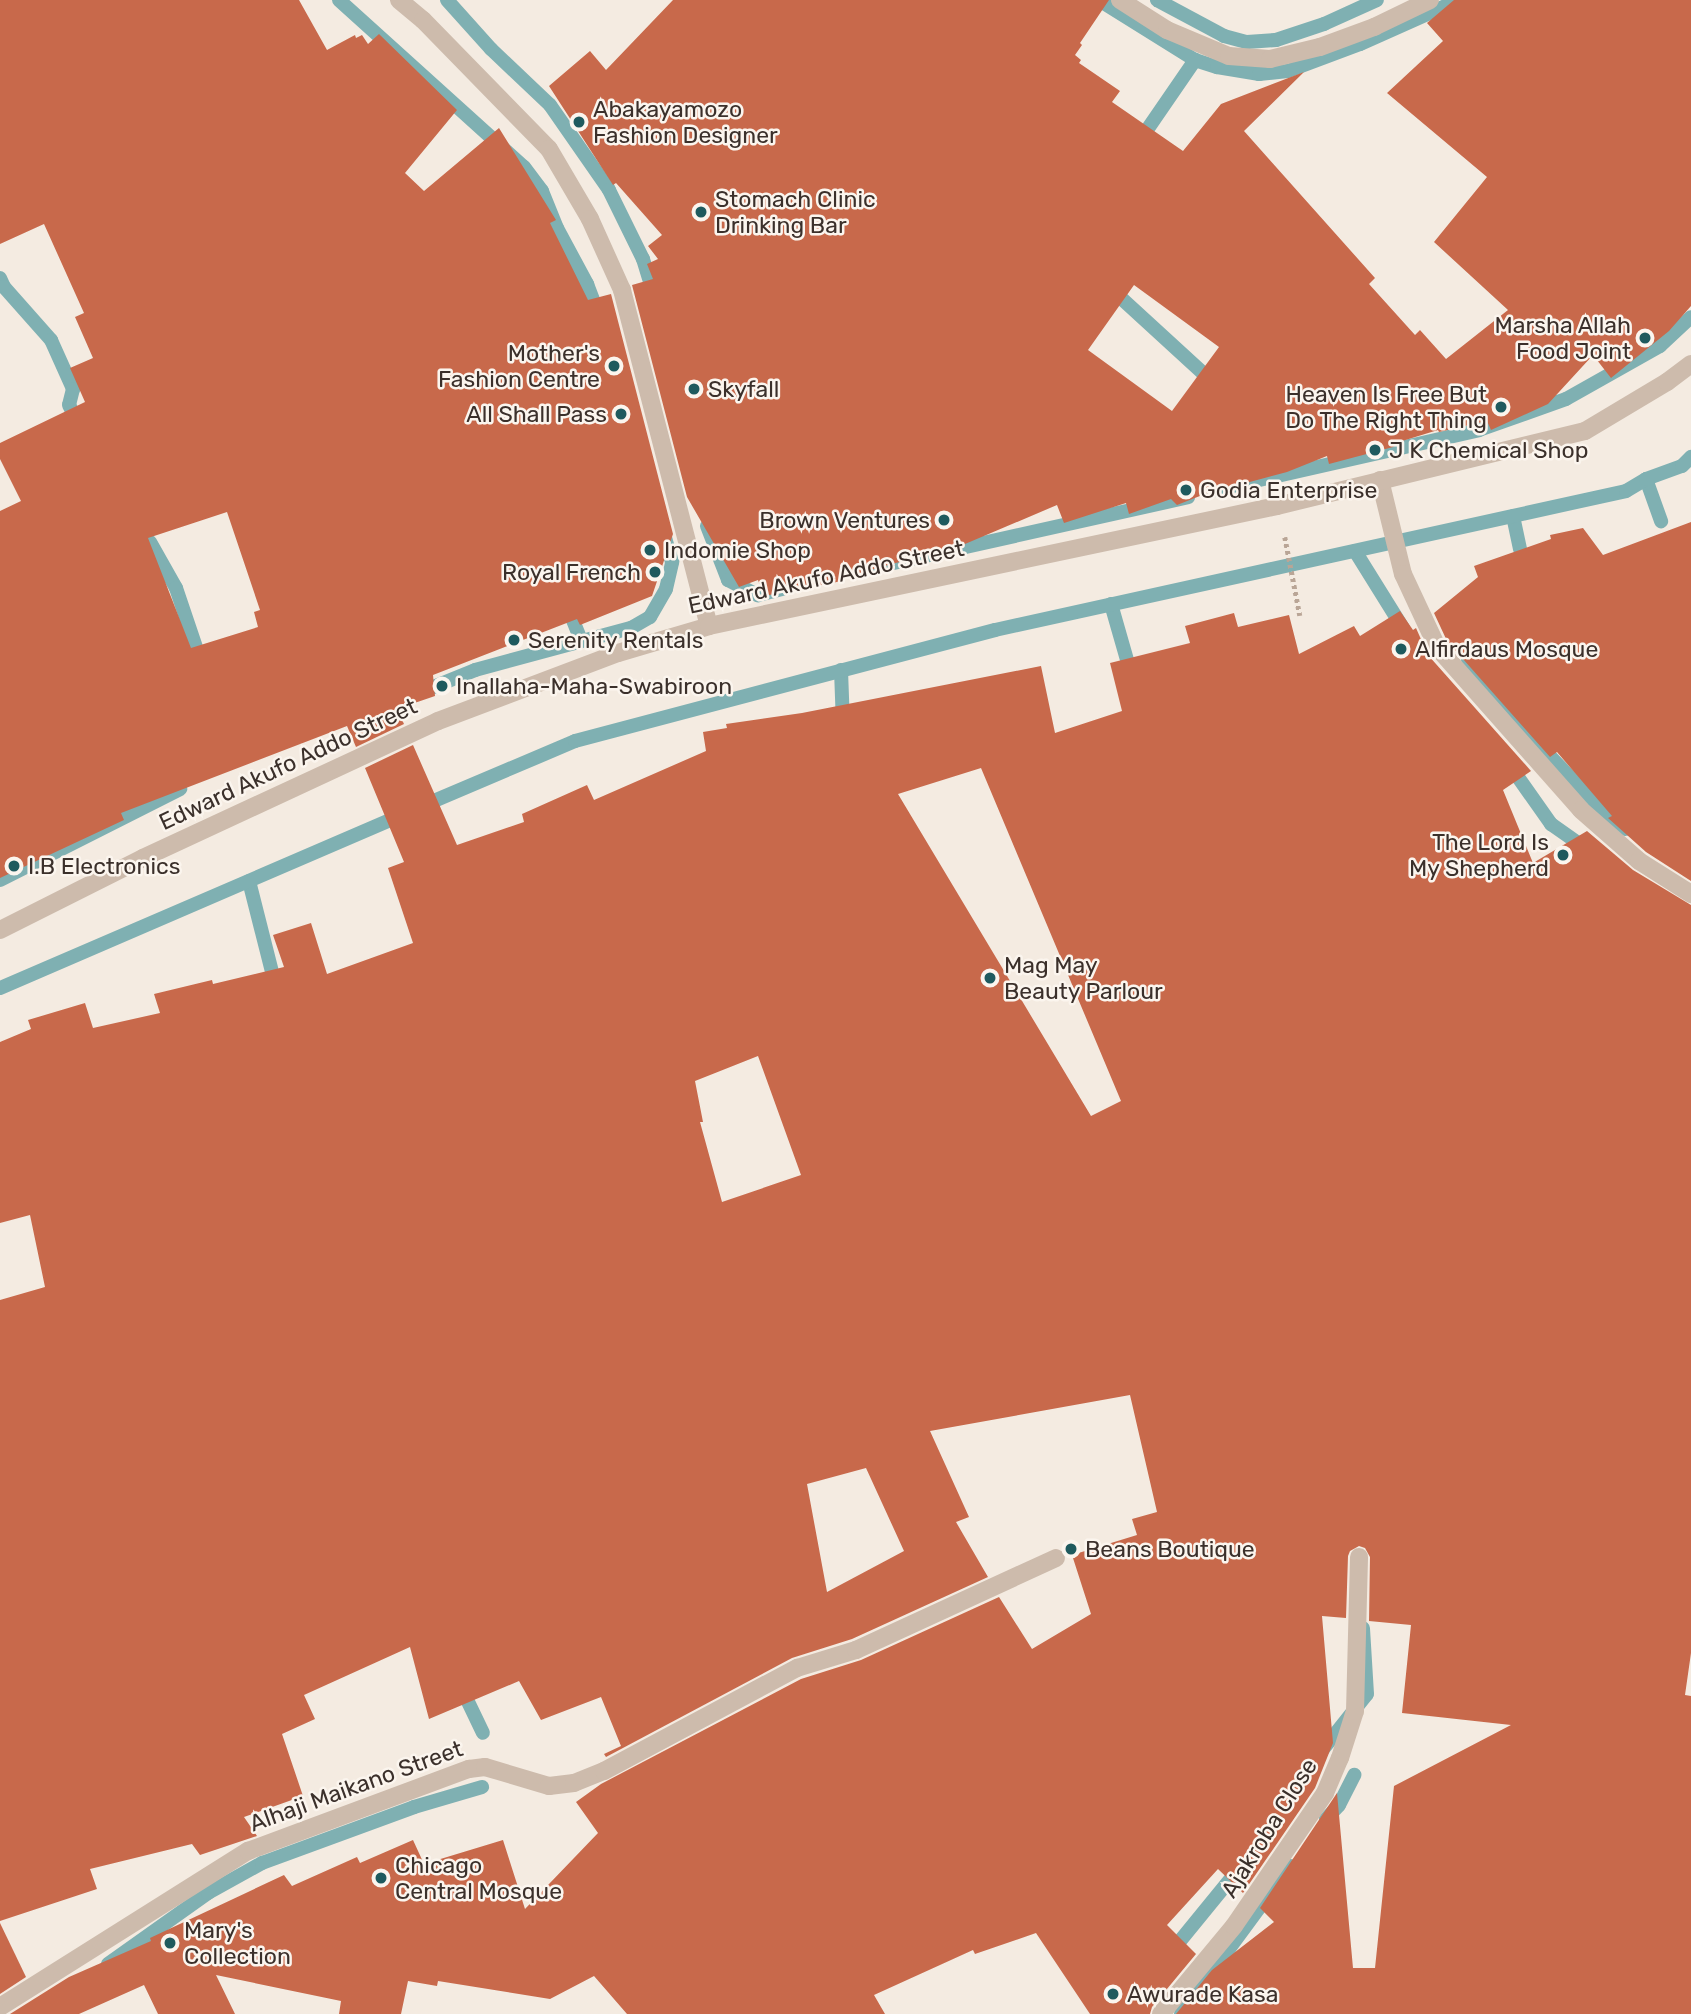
<!DOCTYPE html>
<html>
<head>
<meta charset="utf-8">
<style>
	body { margin:0 }
	#map { position:relative; width:1691px; height:2014px; overflow:hidden; background:#f4ebe1; font-family:Rubik,sans-serif }
	div>[style] { position:absolute }
	.stream>* { height:14px; margin:-7px; padding:0 7px; transform-origin:7px; border-radius:7px; background:#7fb0b2 }
	.building>* { inset:0; background:#c8694b }
	.path>* { height:4.5px; margin-top:-2.25px; transform-origin:0; background:repeating-linear-gradient(90deg,#b9a596 0 3.5px,transparent 0 7px) }
	.street>* { height:18px; margin:-9px; padding:0 9px; transform-origin:9px; border-radius:9px; background:#cdbbac }
	.dots>* { width:19px; height:19px; translate:-50% -50%; box-sizing:border-box; border:4px solid #fbf5ee; border-radius:50% }
	span { translate:-50% -50%; white-space:nowrap; text-align:center; line-height:1.15; -webkit-text-stroke:5px #fbf5ee; paint-order:stroke }
	.poi-label { font-size:23px; color:#3b302b }
	.left { translate:0 -50%; text-align:left }
	.right { translate:-100% -50%; text-align:right }
	.street-label { font-size:23px; color:#3b302b }
</style>
</head>
<body>
<div id="map">
	<div class="stream">
		<i style="left:339px;top:0;width:249px;rotate:42.1deg"></i>
		<i style="left:524px;top:167px;width:30px;rotate:53deg"></i>
		<i style="left:542px;top:191px;width:40px;rotate:68deg"></i>
		<i style="left:557px;top:228px;width:64px;rotate:61.8deg"></i>
		<i style="left:587px;top:284px;width:34px;rotate:69deg"></i>
		<i style="left:447px;top:0;width:66px;rotate:48.1deg"></i>
		<i style="left:491px;top:49px;width:81px;rotate:43.5deg"></i>
		<i style="left:550px;top:105px;width:103px;rotate:55.2deg"></i>
		<i style="left:609px;top:190px;width:77px;rotate:63.8deg"></i>
		<i style="left:643px;top:259px;width:39px;rotate:73deg"></i>
		<i style="left:1099px;top:0;width:113px;rotate:32deg"></i>
		<i style="left:1195px;top:60px;width:23px;rotate:18deg"></i>
		<i style="left:1217px;top:67px;width:43px;rotate:9.5deg"></i>
		<i style="left:1259px;top:74px;width:29px;rotate:-6deg"></i>
		<i style="left:1288px;top:71px;width:77px;rotate:-20.6deg"></i>
		<i style="left:1360px;top:44px;width:108px;rotate:-24deg"></i>
		<i style="left:1157px;top:0;width:76px;rotate:28.2deg"></i>
		<i style="left:1224px;top:36px;width:24px;rotate:15deg"></i>
		<i style="left:1247px;top:42px;width:29px;rotate:-4deg"></i>
		<i style="left:1276px;top:40px;width:51px;rotate:-18.4deg"></i>
		<i style="left:1324px;top:24px;width:58px;rotate:-24.4deg"></i>
		<i style="left:1138px;top:143px;width:101px;rotate:-55.5deg"></i>
		<i style="left:0;top:278px;width:10px;rotate:66deg"></i>
		<i style="left:4px;top:287px;width:71px;rotate:48.4deg"></i>
		<i style="left:51px;top:340px;width:54px;rotate:65.8deg"></i>
		<i style="left:73px;top:389px;width:16px;rotate:104deg"></i>
		<i style="left:69px;top:405px;width:22px;rotate:63deg"></i>
		<i style="left:1109px;top:287px;width:144px;rotate:42.5deg"></i>
		<i style="left:1646px;top:479px;width:45px;rotate:70.3deg"></i>
		<i style="left:1211px;top:491px;width:275px;rotate:-12.8deg"></i>
		<i style="left:1479px;top:430px;width:92px;rotate:-19.6deg"></i>
		<i style="left:1566px;top:399px;width:108px;rotate:-29.4deg"></i>
		<i style="left:1660px;top:346px;width:42px;rotate:-43.1deg"></i>
		<i style="left:1513px;top:516px;width:34px;rotate:78deg"></i>
		<i style="left:707px;top:526px;width:58px;rotate:68.7deg"></i>
		<i style="left:728px;top:580px;width:34px;rotate:27deg"></i>
		<i style="left:758px;top:595px;width:25px;rotate:-14deg"></i>
		<i style="left:150px;top:542px;width:53px;rotate:60.5deg"></i>
		<i style="left:176px;top:588px;width:78px;rotate:71.3deg"></i>
		<i style="left:1355px;top:551px;width:91px;rotate:58.1deg"></i>
		<i style="left:867px;top:569px;width:329px;rotate:-12.6deg"></i>
		<i style="left:566px;top:603px;width:40px;rotate:68deg"></i>
		<i style="left:1111px;top:604px;width:76px;rotate:74deg"></i>
		<i style="left:1468px;top:660px;width:34px;rotate:58deg"></i>
		<i style="left:1486px;top:689px;width:146px;rotate:46.4deg"></i>
		<i style="left:1587px;top:795px;width:51px;rotate:41.8deg"></i>
		<i style="left:841px;top:670px;width:54px;rotate:87.9deg"></i>
		<i style="left:416px;top:694px;width:64px;rotate:-22.1deg"></i>
		<i style="left:475px;top:670px;width:162px;rotate:-15.1deg"></i>
		<i style="left:631px;top:628px;width:22px;rotate:-30deg"></i>
		<i style="left:650px;top:617px;width:32px;rotate:-60deg"></i>
		<i style="left:666px;top:589px;width:28px;rotate:-77deg"></i>
		<i style="left:672px;top:562px;width:33px;rotate:-106deg"></i>
		<i style="left:1508px;top:763px;width:75px;rotate:54.8deg"></i>
		<i style="left:1551px;top:824px;width:45px;rotate:35.1deg"></i>
		<i style="left:422px;top:806px;width:166px;rotate:-23deg"></i>
		<i style="left:575px;top:741px;width:434px;rotate:-14.8deg"></i>
		<i style="left:995px;top:630px;width:646px;rotate:-12.42deg"></i>
		<i style="left:1626px;top:491px;width:23px;rotate:-31deg"></i>
		<i style="left:1646px;top:479px;width:38px;rotate:-20deg"></i>
		<i style="left:1682px;top:466px;width:13px;rotate:-45deg"></i>
		<i style="left:0;top:880px;width:202px;rotate:-26.8deg"></i>
		<i style="left:249px;top:881px;width:110px;rotate:75.8deg"></i>
		<i style="left:0;top:988px;width:440px;rotate:-23.3deg"></i>
		<i style="left:460px;top:1685px;width:53px;rotate:64.4deg"></i>
		<i style="left:1320px;top:1753px;width:75px;rotate:-51.5deg"></i>
		<i style="left:1367px;top:1694px;width:66px;rotate:-93.5deg"></i>
		<i style="left:1326px;top:1819px;width:19px;rotate:-47deg"></i>
		<i style="left:1339px;top:1805px;width:34px;rotate:-63deg"></i>
		<i style="left:1171px;top:1952px;width:112px;rotate:-50.8deg"></i>
		<i style="left:108px;top:1964px;width:123px;rotate:-35.4deg"></i>
		<i style="left:208px;top:1893px;width:62px;rotate:-29.1deg"></i>
		<i style="left:262px;top:1863px;width:162px;rotate:-20.2deg"></i>
		<i style="left:414px;top:1807px;width:71px;rotate:-16.4deg"></i>
		<i style="left:1181px;top:2014px;width:184px;rotate:-53.6deg"></i>
	</div>
	<div class="building">
		<i style="clip-path:polygon(evenodd,0 0,299px 0,327px 50px,355px 35px,356px 38px,362px 35px,368px 44px,379px 34px,457px 110px,405px 173px,424px 191px,499px 128px,556px 220px,550px 223px,588px 300px,611px 294px,673px 534px,652px 596px,580px 625px,577px 619px,433px 675px,435px 696px,397px 709px,404px 724px,356px 747px,347px 726px,121px 813px,124px 820px,0 878px,0 511px,21px 501px,0 459px,0 443px,85px 402px,70px 368px,93px 358px,75px 317px,84px 313px,44px 224px,0 244px,0 0,227px 512px,260px 610px,254px 612px,258px 627px,191px 648px,148px 538px,227px 512px)"></i>
		<i style="clip-path:polygon(evenodd,673px 0,1109px 0,1080px 43px,1082px 45px,1075px 55px,1081px 60px,1079px 63px,1120px 91px,1112px 102px,1183px 151px,1221px 104px,1304px 72px,1244px 131px,1375px 278px,1369px 284px,1415px 335px,1420px 330px,1446px 359px,1508px 310px,1434px 242px,1487px 177px,1387px 93px,1443px 41px,1427px 23px,1454px 0,1691px 0,1691px 306px,1669px 331px,1611px 378px,1593px 355px,1548px 404px,1491px 430px,1487px 421px,1439px 432px,1438px 430px,1399px 442px,1393px 447px,1329px 464px,1327px 456px,1287px 472px,1205px 494px,1177px 505px,1171px 499px,1129px 514px,1126px 503px,1064px 523px,1057px 505px,965px 544px,841px 578px,842px 581px,764px 596px,758px 580px,739px 587px,687px 497px,632px 285px,653px 279px,647px 264px,658px 259px,648px 246px,662px 235px,616px 183px,613px 185px,549px 86px,590px 51px,606px 70px,673px 0,1134px 285px,1219px 347px,1172px 411px,1088px 350px,1134px 285px)"></i>
		<i style="clip-path:polygon(1691px 522px,1691px 881px,1646px 852px,1608px 818px,1612px 816px,1557px 752px,1550px 757px,1447px 641px,1434px 613px,1478px 577px,1474px 566px,1551px 539px,1550px 535px,1583px 528px,1603px 555px)"></i>
		<i style="clip-path:polygon(evenodd,1400px 611px,1413px 630px,1416px 628px,1428px 655px,1531px 771px,1503px 790px,1533px 863px,1587px 831px,1633px 870px,1691px 905px,1691px 1653px,1685px 1695px,1691px 1696px,1691px 2014px,1176px 2014px,1212px 1970px,1274px 1922px,1260px 1908px,1337px 1793px,1353px 1968px,1375px 1968px,1394px 1786px,1511px 1725px,1402px 1713px,1411px 1625px,1369px 1621px,1370px 1557px,1365px 1548px,1359px 1546px,1350px 1551px,1348px 1556px,1346px 1618px,1322px 1616px,1333px 1743px,1315px 1788px,1243px 1893px,1218px 1869px,1167px 1925px,1196px 1954px,1152px 2007px,1150px 2014px,1090px 2014px,1036px 1933px,975px 1954px,973px 1950px,874px 1995px,885px 2014px,627px 2014px,594px 1976px,550px 1999px,438px 1981px,437px 1986px,408px 1981px,401px 2014px,339px 2014px,341px 2001px,216px 1975px,235px 2014px,158px 2014px,144px 1985px,79px 2014px,10px 2014px,69px 1977px,151px 1941px,150px 1938px,284px 1875px,292px 1886px,357px 1857px,360px 1863px,413px 1840px,424px 1864px,503px 1840px,525px 1909px,598px 1833px,576px 1802px,601px 1784px,801px 1679px,861px 1660px,999px 1597px,1032px 1649px,1091px 1614px,1072px 1555px,1137px 1535px,1132px 1519px,1157px 1512px,1130px 1395px,930px 1431px,969px 1517px,956px 1522px,988px 1577px,852px 1639px,792px 1658px,606px 1757px,604px 1754px,621px 1746px,601px 1697px,541px 1720px,519px 1681px,429px 1719px,410px 1647px,304px 1695px,315px 1719px,282px 1734px,303px 1796px,244px 1817px,257px 1836px,200px 1855px,192px 1844px,90px 1869px,97px 1889px,0 1921px,0 1300px,45px 1287px,30px 1215px,0 1223px,0 1042px,31px 1029px,28px 1020px,85px 1003px,93px 1028px,160px 1013px,154px 994px,212px 980px,213px 984px,284px 967px,273px 935px,311px 923px,327px 974px,413px 943px,388px 868px,404px 862px,365px 768px,413px 745px,457px 845px,524px 822px,522px 814px,587px 785px,594px 800px,706px 751px,703px 732px,727px 728px,726px 724px,802px 713px,1041px 666px,1055px 733px,1122px 711px,1110px 663px,1190px 643px,1185px 626px,1234px 613px,1238px 627px,1289px 615px,1299px 654px,1354px 626px,1360px 636px,1400px 611px,981px 768px,1121px 1101px,1091px 1116px,898px 794px,981px 768px,1400px 611px,758px 1056px,801px 1175px,722px 1202px,700px 1122px,703px 1122px,695px 1081px,758px 1056px,1400px 611px,866px 1468px,904px 1551px,827px 1592px,807px 1484px,866px 1468px)"></i>
		<i style="clip-path:polygon(0 1923px,26px 1977px,0 1994px)"></i>
	</div>
	<div class="path">
		<i style="left:1285px;top:537px;width:80px;rotate:79.2deg"></i>
	</div>
	<div class="street">
		<i style="left:399px;top:0;width:31px;rotate:40deg"></i>
		<i style="left:423px;top:20px;width:180px;rotate:45.7deg"></i>
		<i style="left:549px;top:149px;width:81px;rotate:59.6deg"></i>
		<i style="left:590px;top:219px;width:78px;rotate:65.7deg"></i>
		<i style="left:622px;top:290px;width:347px;rotate:75.5deg"></i>
		<i style="left:1120px;top:0;width:56px;rotate:32.6deg"></i>
		<i style="left:1167px;top:30px;width:67px;rotate:22.8deg"></i>
		<i style="left:1229px;top:56px;width:41px;rotate:4.2deg"></i>
		<i style="left:1270px;top:59px;width:51px;rotate:-13.5deg"></i>
		<i style="left:1320px;top:47px;width:58px;rotate:-20.3deg"></i>
		<i style="left:1374px;top:27px;width:62px;rotate:-25.7deg"></i>
		<i style="left:1380px;top:480px;width:97px;rotate:76.3deg"></i>
		<i style="left:1403px;top:574px;width:81px;rotate:65deg"></i>
		<i style="left:1437px;top:647px;width:217px;rotate:48.5deg"></i>
		<i style="left:1581px;top:810px;width:77px;rotate:41.3deg"></i>
		<i style="left:1639px;top:861px;width:62px;rotate:32.4deg"></i>
		<i style="left:0;top:930px;width:160px;rotate:-26.7deg"></i>
		<i style="left:143px;top:858px;width:325px;rotate:-24.9deg"></i>
		<i style="left:438px;top:721px;width:192px;rotate:-20.7deg"></i>
		<i style="left:618px;top:653px;width:95px;rotate:-16.5deg"></i>
		<i style="left:709px;top:626px;width:581px;rotate:-11.93deg"></i>
		<i style="left:1277px;top:506px;width:317px;rotate:-13.7deg"></i>
		<i style="left:1585px;top:431px;width:96px;rotate:-30.9deg"></i>
		<i style="left:1667px;top:382px;width:30px;rotate:-37deg"></i>
		<i style="left:0;top:2007px;width:293px;rotate:-32.2deg"></i>
		<i style="left:248px;top:1851px;width:236px;rotate:-20.4deg"></i>
		<i style="left:469px;top:1769px;width:16px;rotate:-7deg"></i>
		<i style="left:485px;top:1767px;width:67px;rotate:16.5deg"></i>
		<i style="left:549px;top:1786px;width:25px;rotate:-7deg"></i>
		<i style="left:574px;top:1783px;width:32px;rotate:-22deg"></i>
		<i style="left:604px;top:1771px;width:219px;rotate:-28.1deg"></i>
		<i style="left:797px;top:1668px;width:62px;rotate:-17deg"></i>
		<i style="left:856px;top:1650px;width:220px;rotate:-24.7deg"></i>
		<i style="left:1161px;top:2014px;width:114px;rotate:-50.3deg"></i>
		<i style="left:1234px;top:1926px;width:161px;rotate:-55.6deg"></i>
		<i style="left:1325px;top:1793px;width:38px;rotate:-67deg"></i>
		<i style="left:1340px;top:1758px;width:49px;rotate:-72.3deg"></i>
		<i style="left:1355px;top:1711px;width:154px;rotate:-88.5deg"></i>
	</div>
	<div class="dots">
		<i style="left:579px;top:122px;background:#1f5a5e"></i>
		<i style="left:701px;top:212px;background:#1f5a5e"></i>
		<i style="left:1645px;top:338px;background:#1f5a5e"></i>
		<i style="left:614px;top:366px;background:#1f5a5e"></i>
		<i style="left:694px;top:389px;background:#1f5a5e"></i>
		<i style="left:1501px;top:407px;background:#1f5a5e"></i>
		<i style="left:621px;top:414px;background:#1f5a5e"></i>
		<i style="left:1375px;top:450px;background:#1f5a5e"></i>
		<i style="left:1186px;top:490px;background:#1f5a5e"></i>
		<i style="left:944px;top:520px;background:#1f5a5e"></i>
		<i style="left:650px;top:550px;background:#1f5a5e"></i>
		<i style="left:655px;top:572px;background:#1f5a5e"></i>
		<i style="left:514px;top:640px;background:#1f5a5e"></i>
		<i style="left:1401px;top:649px;background:#1f5a5e"></i>
		<i style="left:442px;top:686px;background:#1f5a5e"></i>
		<i style="left:1563px;top:855px;background:#1f5a5e"></i>
		<i style="left:14px;top:866px;background:#1f5a5e"></i>
		<i style="left:990px;top:978px;background:#1f5a5e"></i>
		<i style="left:1071px;top:1549px;background:#1f5a5e"></i>
		<i style="left:381px;top:1878px;background:#1f5a5e"></i>
		<i style="left:170px;top:1943px;background:#1f5a5e"></i>
		<i style="left:1113px;top:1994px;background:#1f5a5e"></i>
	</div>
	<div class="poi-label">
		<span class="left" style="left:593px;top:122px">Abakayamozo<br>Fashion Designer</span>
		<span class="left" style="left:715px;top:212px">Stomach Clinic<br>Drinking Bar</span>
		<span class="right" style="left:1631px;top:338px">Marsha Allah<br>Food Joint</span>
		<span class="right" style="left:600px;top:366px">Mother's<br>Fashion Centre</span>
		<span class="left" style="left:708px;top:389px">Skyfall</span>
		<span class="right" style="left:1487px;top:407px">Heaven Is Free But<br>Do The Right Thing</span>
		<span class="right" style="left:607px;top:414px">All Shall Pass</span>
		<span class="left" style="left:1389px;top:450px">J K Chemical Shop</span>
		<span class="left" style="left:1200px;top:490px">Godia Enterprise</span>
		<span class="right" style="left:930px;top:520px">Brown Ventures</span>
		<span class="left" style="left:664px;top:550px">Indomie Shop</span>
		<span class="right" style="left:641px;top:572px">Royal French</span>
		<span class="left" style="left:528px;top:640px">Serenity Rentals</span>
		<span class="left" style="left:1415px;top:649px">Alfirdaus Mosque</span>
		<span class="left" style="left:456px;top:686px">Inallaha-Maha-Swabiroon</span>
		<span class="right" style="left:1549px;top:855px">The Lord Is<br>My Shepherd</span>
		<span class="left" style="left:28px;top:866px">I.B Electronics</span>
		<span class="left" style="left:1004px;top:978px">Mag May<br>Beauty Parlour</span>
		<span class="left" style="left:1085px;top:1549px">Beans Boutique</span>
		<span class="left" style="left:395px;top:1878px">Chicago<br>Central Mosque</span>
		<span class="left" style="left:184px;top:1943px">Mary's<br>Collection</span>
		<span class="left" style="left:1127px;top:1994px">Awurade Kasa</span>
	</div>
	<div class="street-label">
		<span style="left:826px;top:577px;rotate:-12deg">Edward Akufo Addo Street</span>
		<span style="left:288px;top:764px;rotate:-25deg">Edward Akufo Addo Street</span>
		<span style="left:356px;top:1786px;rotate:-20deg">Alhaji Maikano Street</span>
		<span style="left:1269px;top:1828px;rotate:-58deg">Ajakroba Close</span>
	</div>
</div>
</body>
</html>
